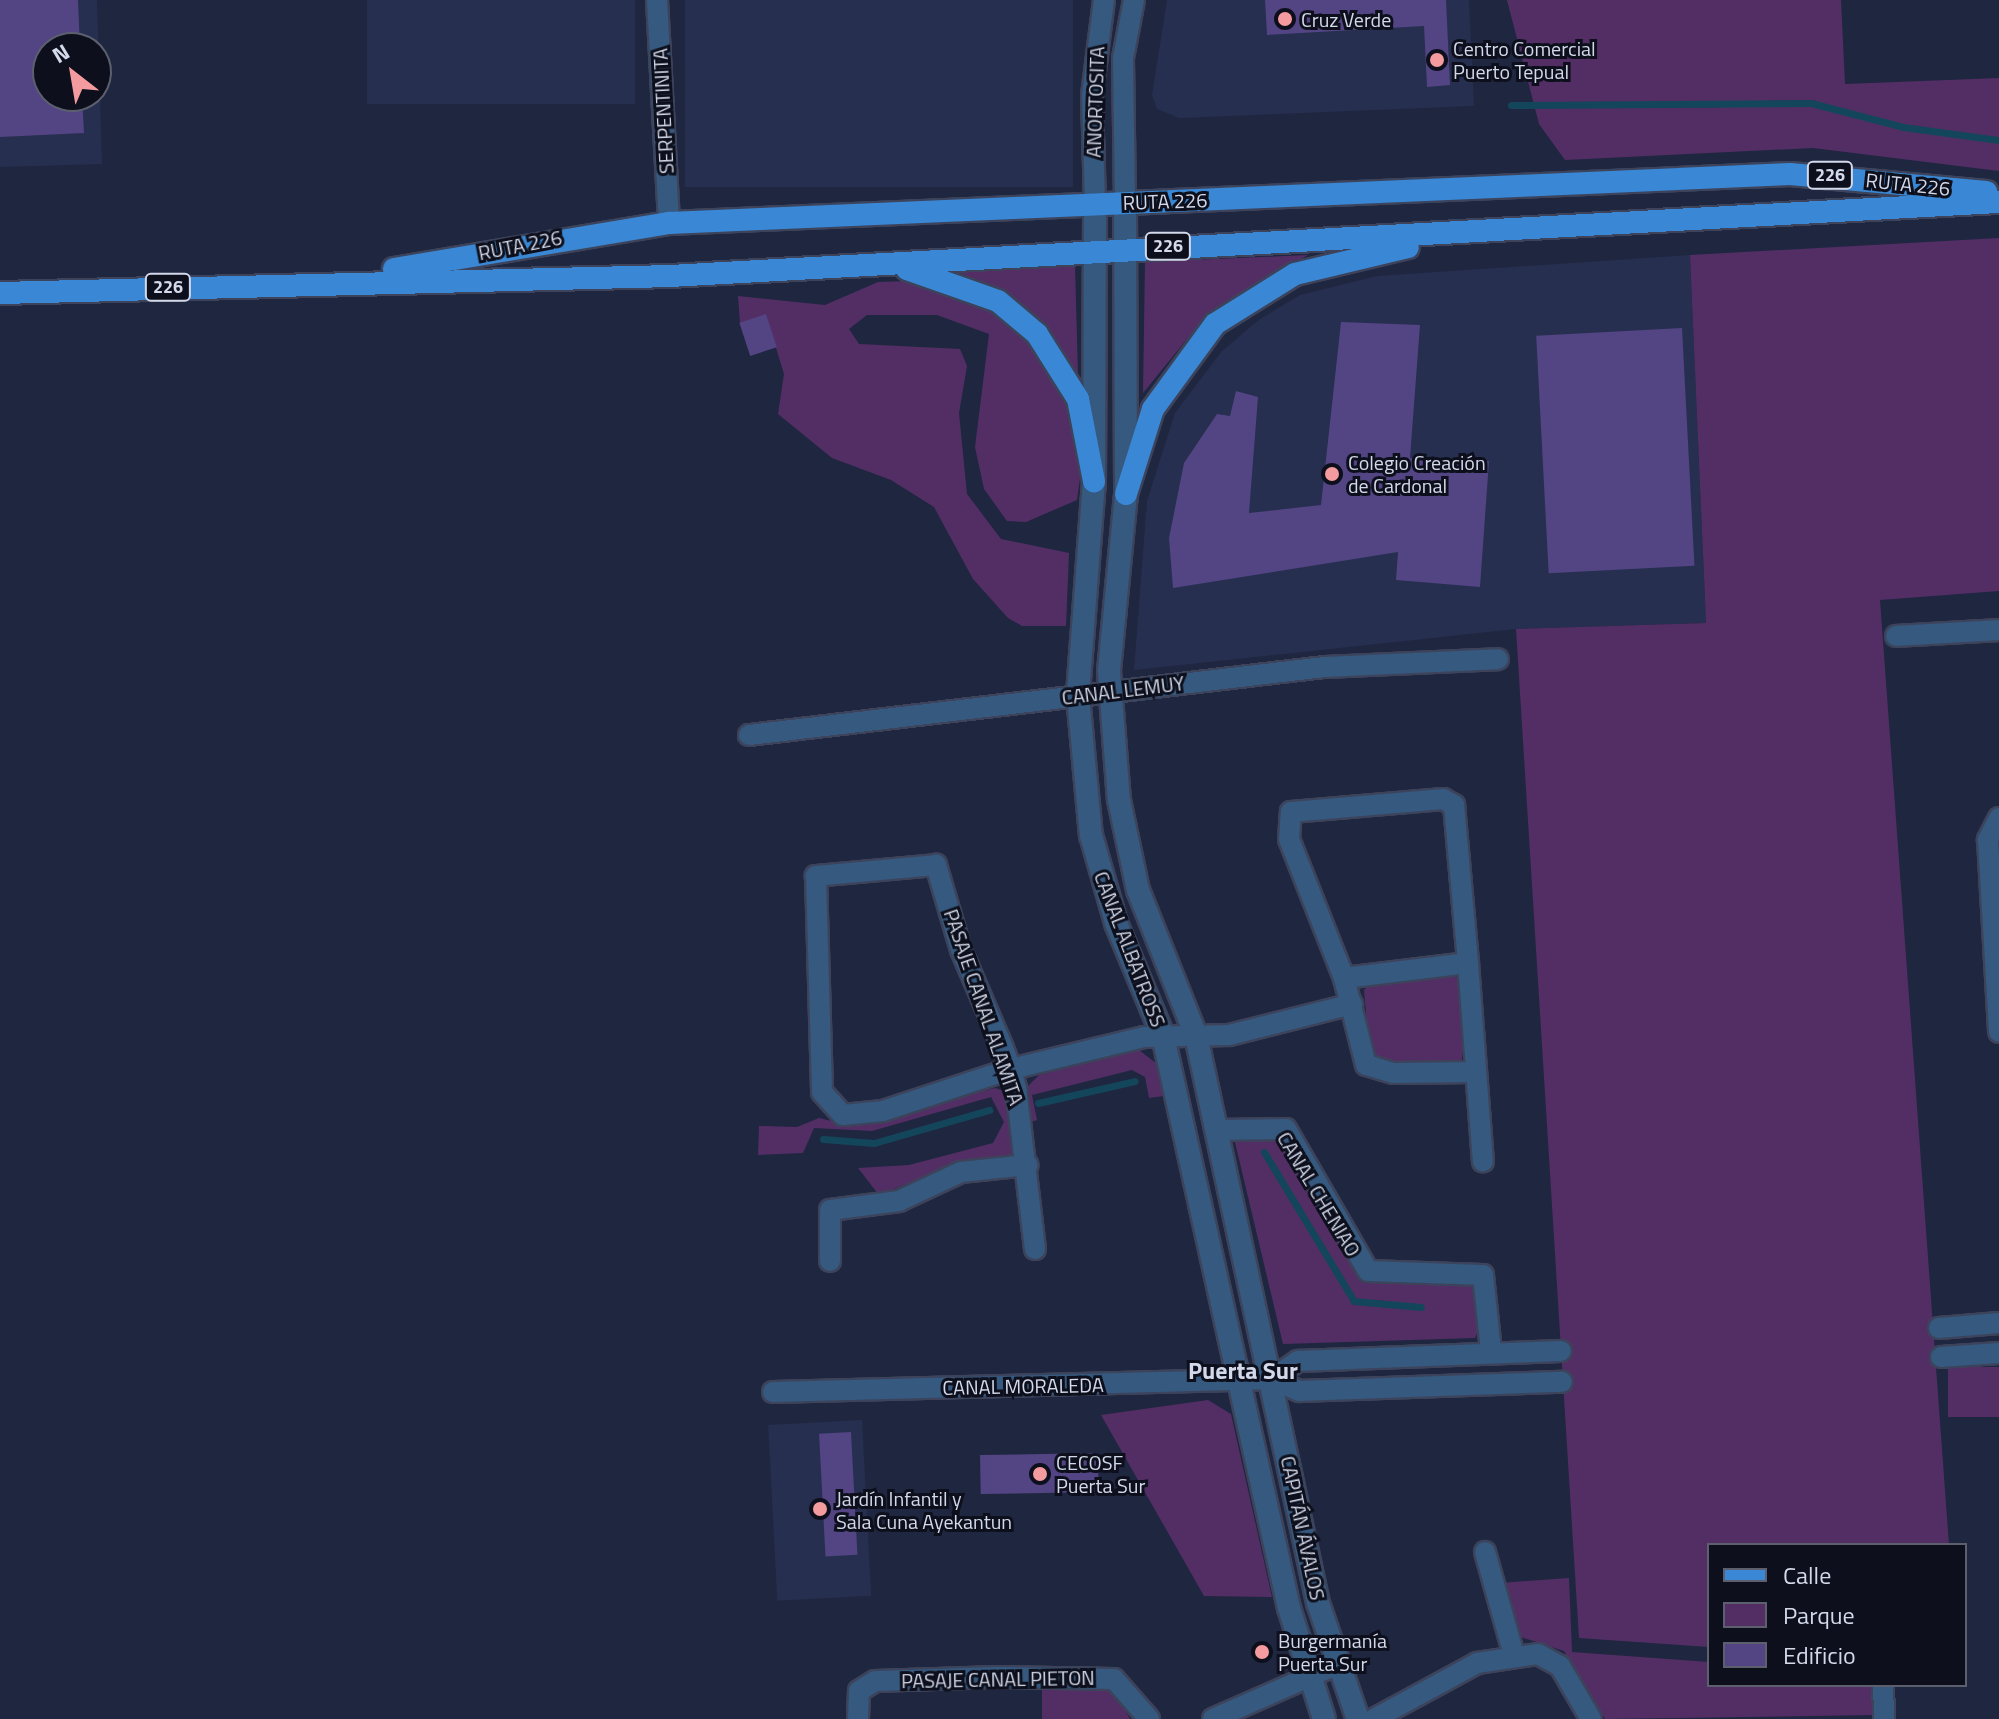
<!DOCTYPE html>
<html>
<head>
<meta charset="utf-8">
<style>
	body { margin:0 }
	#map { position:relative; width:1999px; height:1719px; overflow:hidden; background:#1f2640; font-family:"Titillium Web",sans-serif }
	div>[style] { position:absolute }
	.built>* { inset:0; background:#262f4f; transform-origin:0 0 }
	.green>* { inset:0; background:#532e65; transform-origin:0 0 }
	.stream>* { height:7px; margin:-3.5px; padding:0 3.5px; transform-origin:3.5px; border-radius:3.5px; background:#14465b }
	.building>* { inset:0; background:#534484; transform-origin:0 0 }
	.roads { filter:drop-shadow(2px 0 #3c435b) drop-shadow(-2px 0 #3c435b) drop-shadow(0 2px #3c435b) drop-shadow(0 -2px #3c435b) }
	.minor>* { height:20px; margin:-10px; padding:0 10px; transform-origin:10px; border-radius:10px; background:#36597f }
	.tertiary>* { height:22px; margin:-11px; padding:0 11px; transform-origin:11px; border-radius:11px; background:#36597f }
	.primary>* { height:22px; margin:-11px; padding:0 11px; transform-origin:11px; border-radius:11px; background:#3a88d5 }
	.dots>* { width:22px; height:22px; translate:-50% -50%; box-sizing:border-box; border:4px solid #0d101c; border-radius:50% }
	span { translate:-50% -50%; white-space:nowrap; text-align:center; line-height:1.15; -webkit-text-stroke:6px #0d101c; paint-order:stroke }
	.shield-label span { padding:2px 6px; background:#0d101c; border:2px solid; border-radius:6px; -webkit-text-stroke-width:0 }
	.shield-label { font-size:18px; color:#d3d9ea; font-weight:700 }
	.poi-label { font-size:20px; color:#d3d9ea }
	.left { translate:0 -50%; text-align:left }
	.street-label { font-size:20px; color:#d3d9ea }
	.quarter-label { font-size:24px; color:#d3d9ea; font-weight:700 }
	.legend { position:absolute; left:1707px; top:1543px; width:260px; height:144px; box-sizing:border-box; background:#0d101c; border:2px solid #5c606e; margin:0; padding:10px 14px; list-style:none; font-size:24px; color:#d3d9ea }
	.legend li { display:flex; align-items:center; gap:16px; height:40px }
	.legend b { width:40px; border:2px solid #5c606e }
	.north { position:absolute; left:32px; top:32px; width:80px; height:80px; box-sizing:border-box; background:#0d101c; border:2px solid #5c606e; border-radius:50%; rotate:329deg; font-size:22px; font-weight:700; line-height:32px; text-align:center; color:#d3d9ea }
	.north::after { content:''; display:block; margin:auto; width:28px; height:36px; background:#f49b9f; clip-path:polygon(50% 0,100% 100%,50% 72%,0 100%) }
</style>
</head>
<body>
<div id="map">
	<div class="built">
		<i style="clip-path:polygon(evenodd,0 0,97px 0,102px 164px,0 167px,0 0,48px 48px,96px 48px,96px 96px,48px 96px,48px 48px)"></i>
		<i style="left:367px;top:0;width:268px;height:104px"></i>
		<i style="left:685px;top:0;width:388px;height:187px"></i>
		<i style="clip-path:polygon(1167px 0,1469px 0,1474px 106px,1179px 118px,1157px 109px,1152px 95px)"></i>
		<i style="clip-path:polygon(1690px 255px,1706px 623px,1516px 629px,1134px 670px,1147px 501px,1175px 413px,1222px 351px,1260px 319px,1300px 295px,1377px 276px)"></i>
		<i style="left:862px;top:1420px;width:176px;height:94px;rotate:87deg"></i>
	</div>
	<div class="green">
		<i style="clip-path:polygon(1507px 0,1841px 0,1845px 84px,1999px 78px,1999px 171px,1813px 148px,1565px 160px,1539px 124px)"></i>
		<i style="clip-path:polygon(1999px 238px,1999px 591px,1880px 600px,1949px 1545px,1709px 1545px,1709px 1647px,1579px 1638px,1516px 629px,1706px 623px,1690px 255px)"></i>
		<i style="clip-path:polygon(1308px 255px,1209px 312px,1143px 393px,1145px 262px)"></i>
		<i style="clip-path:polygon(1075px 265px,1078px 375px,1032px 313px,956px 271px)"></i>
		<i style="clip-path:polygon(910px 281px,969px 294px,1026px 332px,1070px 399px,1082px 464px,1077px 500px,1026px 522px,1007px 521px,984px 489px,975px 447px,989px 334px,937px 315px,867px 315px,849px 329px,859px 344px,960px 349px,967px 366px,959px 413px,967px 494px,1001px 539px,1069px 553px,1066px 626px,1022px 626px,1008px 618px,973px 579px,934px 507px,891px 480px,832px 458px,778px 414px,784px 374px,766px 315px,740px 323px,738px 296px,825px 305px,878px 282px)"></i>
		<i style="clip-path:polygon(1450px 972px,1463px 983px,1462px 1064px,1416px 1068px,1370px 1057px,1364px 990px,1371px 983px)"></i>
		<i style="clip-path:polygon(1139px 1050px,1157px 1064px,1164px 1096px,1149px 1098px,1145px 1077px,1132px 1070px,1032px 1095px,1037px 1120px,1031px 1122px,1025px 1089px,1039px 1075px)"></i>
		<i style="clip-path:polygon(995px 1088px,1007px 1092px,1017px 1154px,1007px 1161px,948px 1167px,879px 1195px,858px 1168px,909px 1165px,993px 1143px,1004px 1122px,991px 1097px,872px 1131px,814px 1128px,803px 1153px,758px 1155px,759px 1126px,797px 1127px,819px 1118px,844px 1124px)"></i>
		<i style="clip-path:polygon(1279px 1130px,1355px 1266px,1475px 1281px,1481px 1325px,1475px 1338px,1283px 1344px,1234px 1138px)"></i>
		<i style="left:1999px;top:1367px;width:50px;height:51px;rotate:90deg"></i>
		<i style="clip-path:polygon(1208px 1400px,1231px 1414px,1272px 1597px,1204px 1596px,1101px 1415px)"></i>
		<i style="clip-path:polygon(1569px 1578px,1572px 1652px,1709px 1662px,1709px 1685px,1873px 1685px,1876px 1715px,1605px 1719px,1564px 1651px,1521px 1637px,1500px 1583px)"></i>
		<i style="clip-path:polygon(1110px 1684px,1130px 1719px,1042px 1719px,1042px 1685px)"></i>
	</div>
	<div class="stream">
		<i style="left:1511px;top:105px;width:300px;rotate:-0.4deg"></i>
		<i style="left:1811px;top:103px;width:95px;rotate:14.6deg"></i>
		<i style="left:1903px;top:127px;width:97px;rotate:7.7deg"></i>
		<i style="left:1038px;top:1103px;width:99px;rotate:-12.8deg"></i>
		<i style="left:823px;top:1139px;width:51px;rotate:4.5deg"></i>
		<i style="left:874px;top:1143px;width:120px;rotate:-16deg"></i>
		<i style="left:1264px;top:1152px;width:174px;rotate:58.9deg"></i>
		<i style="left:1354px;top:1301px;width:67px;rotate:5.1deg"></i>
	</div>
	<div class="building">
		<i style="clip-path:polygon(0 0,78px 0,80px 48px,48px 48px,48px 96px,82px 96px,84px 133px,0 137px)"></i>
		<i style="clip-path:polygon(1265px 0,1446px 0,1450px 85px,1427px 87px,1424px 26px,1267px 35px)"></i>
		<i style="left:766px;top:314px;width:35px;height:28px;rotate:72deg"></i>
		<i style="clip-path:polygon(1341px 322px,1420px 325px,1410px 458px,1489px 461px,1480px 587px,1396px 580px,1398px 552px,1173px 588px,1169px 538px,1184px 463px,1217px 414px,1230px 416px,1236px 391px,1258px 397px,1249px 513px,1321px 505px)"></i>
		<i style="left:1682px;top:328px;width:238px;height:146px;rotate:87deg"></i>
		<i style="left:851px;top:1432px;width:123px;height:32px;rotate:87deg"></i>
		<i style="left:1098px;top:1453px;width:39px;height:118px;rotate:89deg"></i>
	</div>
	<div class="roads">
		<div class="minor">
			<i style="left:657px;top:0;width:223px;rotate:86.9deg"></i>
			<i style="left:1125px;top:202px;width:144px;rotate:-90.8deg"></i>
			<i style="left:1123px;top:58px;width:59px;rotate:-79.3deg"></i>
			<i style="left:1095px;top:204px;width:109px;rotate:-91.6deg"></i>
			<i style="left:1092px;top:95px;width:96px;rotate:-82.8deg"></i>
			<i style="left:1896px;top:636px;width:103px;rotate:-3.3deg"></i>
			<i style="left:749px;top:735px;width:579px;rotate:-6.74deg"></i>
			<i style="left:1324px;top:667px;width:174px;rotate:-2.6deg"></i>
			<i style="left:1999px;top:818px;width:25px;rotate:117deg"></i>
			<i style="left:1988px;top:840px;width:192px;rotate:86.7deg"></i>
			<i style="left:1344px;top:978px;width:125px;rotate:-6.9deg"></i>
			<i style="left:1476px;top:1072px;width:83px;rotate:179.3deg"></i>
			<i style="left:1393px;top:1073px;width:28px;rotate:-163deg"></i>
			<i style="left:1366px;top:1065px;width:90px;rotate:-104.2deg"></i>
			<i style="left:1344px;top:978px;width:149px;rotate:-111.6deg"></i>
			<i style="left:1289px;top:839px;width:27px;rotate:-86deg"></i>
			<i style="left:1291px;top:812px;width:153px;rotate:-4.9deg"></i>
			<i style="left:1443px;top:799px;width:13px;rotate:29deg"></i>
			<i style="left:1454px;top:805px;width:159px;rotate:84.9deg"></i>
			<i style="left:1468px;top:963px;width:199px;rotate:85.7deg"></i>
			<i style="left:1218px;top:1130px;width:68px;rotate:-0.8deg"></i>
			<i style="left:1286px;top:1129px;width:164px;rotate:60deg"></i>
			<i style="left:1368px;top:1271px;width:115px;rotate:2deg"></i>
			<i style="left:1483px;top:1275px;width:76px;rotate:84deg"></i>
			<i style="left:1035px;top:1249px;width:162px;rotate:-96.7deg"></i>
			<i style="left:1016px;top:1088px;width:20px;rotate:-105deg"></i>
			<i style="left:1011px;top:1069px;width:22px;rotate:-111deg"></i>
			<i style="left:1003px;top:1048px;width:107px;rotate:-113.2deg"></i>
			<i style="left:961px;top:950px;width:89px;rotate:-106.4deg"></i>
			<i style="left:936px;top:865px;width:121px;rotate:174.8deg"></i>
			<i style="left:816px;top:876px;width:216px;rotate:88.4deg"></i>
			<i style="left:822px;top:1092px;width:31px;rotate:48deg"></i>
			<i style="left:843px;top:1115px;width:40px;rotate:-5.7deg"></i>
			<i style="left:883px;top:1111px;width:135px;rotate:-18.2deg"></i>
			<i style="left:1011px;top:1069px;width:137px;rotate:-13.5deg"></i>
			<i style="left:1144px;top:1037px;width:85px;rotate:-1.3deg"></i>
			<i style="left:1229px;top:1035px;width:127px;rotate:-14.1deg"></i>
			<i style="left:830px;top:1261px;width:51px;rotate:-90deg"></i>
			<i style="left:830px;top:1210px;width:70px;rotate:-7.4deg"></i>
			<i style="left:899px;top:1201px;width:68px;rotate:-25.1deg"></i>
			<i style="left:961px;top:1172px;width:67px;rotate:-6deg"></i>
			<i style="left:1939px;top:1328px;width:60px;rotate:-4.8deg"></i>
			<i style="left:1941px;top:1357px;width:58px;rotate:-3.9deg"></i>
			<i style="left:1272px;top:1379px;width:32px;rotate:-35deg"></i>
			<i style="left:1298px;top:1361px;width:263px;rotate:-2.2deg"></i>
			<i style="left:773px;top:1392px;width:499px;rotate:-1.5deg"></i>
			<i style="left:1272px;top:1379px;width:30px;rotate:24deg"></i>
			<i style="left:1299px;top:1391px;width:263px;rotate:-2deg"></i>
			<i style="left:1485px;top:1552px;width:107px;rotate:74.3deg"></i>
			<i style="left:1883px;top:1685px;width:34px;rotate:88deg"></i>
			<i style="left:858px;top:1719px;width:28px;rotate:-88deg"></i>
			<i style="left:859px;top:1691px;width:19px;rotate:-32deg"></i>
			<i style="left:875px;top:1681px;width:122px;rotate:-1.9deg"></i>
			<i style="left:997px;top:1677px;width:117px;rotate:1deg"></i>
			<i style="left:1114px;top:1679px;width:53px;rotate:48.8deg"></i>
			<i style="left:1213px;top:1719px;width:134px;rotate:-23.7deg"></i>
			<i style="left:1374px;top:1719px;width:117px;rotate:-28.5deg"></i>
			<i style="left:1477px;top:1663px;width:62px;rotate:-8.4deg"></i>
			<i style="left:1538px;top:1654px;width:25px;rotate:29deg"></i>
			<i style="left:1560px;top:1666px;width:61px;rotate:59.7deg"></i>
		</div>
		<div class="tertiary">
			<i style="left:1125px;top:202px;width:292px;rotate:89.8deg"></i>
			<i style="left:1126px;top:494px;width:178px;rotate:95.5deg"></i>
			<i style="left:1109px;top:671px;width:129px;rotate:85.6deg"></i>
			<i style="left:1119px;top:800px;width:92px;rotate:78.1deg"></i>
			<i style="left:1138px;top:890px;width:157px;rotate:68.3deg"></i>
			<i style="left:1196px;top:1036px;width:580px;rotate:77.86deg"></i>
			<i style="left:1318px;top:1603px;width:123px;rotate:71deg"></i>
			<i style="left:1095px;top:204px;width:277px;rotate:90.2deg"></i>
			<i style="left:1094px;top:481px;width:216px;rotate:94.3deg"></i>
			<i style="left:1078px;top:696px;width:140px;rotate:84.7deg"></i>
			<i style="left:1091px;top:835px;width:91px;rotate:74.1deg"></i>
			<i style="left:1116px;top:923px;width:122px;rotate:67.4deg"></i>
			<i style="left:1163px;top:1036px;width:586px;rotate:77.58deg"></i>
			<i style="left:1289px;top:1608px;width:116px;rotate:72.5deg"></i>
		</div>
		<div class="primary">
			<i style="left:394px;top:269px;width:279px;rotate:-9.5deg"></i>
			<i style="left:669px;top:223px;width:1122px;rotate:-2.5deg"></i>
			<i style="left:1790px;top:174px;width:197px;rotate:5.2deg"></i>
			<i style="left:907px;top:269px;width:96px;rotate:19.4deg"></i>
			<i style="left:998px;top:301px;width:51px;rotate:40.2deg"></i>
			<i style="left:1037px;top:334px;width:77px;rotate:57.8deg"></i>
			<i style="left:1078px;top:399px;width:84px;rotate:79deg"></i>
			<i style="left:0;top:293px;width:670px;rotate:-1.45deg"></i>
			<i style="left:670px;top:276px;width:1331px;rotate:-3.19deg"></i>
			<i style="left:1126px;top:494px;width:89px;rotate:-72.4deg"></i>
			<i style="left:1153px;top:409px;width:105px;rotate:-53.9deg"></i>
			<i style="left:1215px;top:324px;width:94px;rotate:-32deg"></i>
			<i style="left:1295px;top:274px;width:116px;rotate:-13.4deg"></i>
		</div>
	</div>
	<div class="dots">
		<i style="left:1285px;top:19px;background:#f49b9f"></i>
		<i style="left:1437px;top:60px;background:#f49b9f"></i>
		<i style="left:1332px;top:474px;background:#f49b9f"></i>
		<i style="left:1040px;top:1474px;background:#f49b9f"></i>
		<i style="left:820px;top:1509px;background:#f49b9f"></i>
		<i style="left:1262px;top:1652px;background:#f49b9f"></i>
	</div>
	<div class="shield-label">
		<span style="left:1830px;top:175px">226</span>
		<span style="left:1168px;top:246px">226</span>
		<span style="left:168px;top:287px">226</span>
	</div>
	<div class="poi-label">
		<span class="left" style="left:1301px;top:19px">Cruz Verde</span>
		<span class="left" style="left:1453px;top:60px">Centro Comercial<br>Puerto Tepual</span>
		<span class="left" style="left:1348px;top:474px">Colegio Creación<br>de Cardonal</span>
		<span class="left" style="left:1056px;top:1474px">CECOSF<br>Puerta Sur</span>
		<span class="left" style="left:836px;top:1510px">Jardín Infantil y<br>Sala Cuna Ayekantun</span>
		<span class="left" style="left:1278px;top:1652px">Burgermanía<br>Puerta Sur</span>
	</div>
	<div class="street-label">
		<span style="left:1095px;top:102px;rotate:-88deg">ANORTOSITA</span>
		<span style="left:663px;top:111px;rotate:-93deg">SERPENTINITA</span>
		<span style="left:1908px;top:184px;rotate:6deg">RUTA 226</span>
		<span style="left:1165px;top:201px;rotate:-2deg">RUTA 226</span>
		<span style="left:520px;top:245px;rotate:-11deg">RUTA 226</span>
		<span style="left:1123px;top:690px;rotate:-7deg">CANAL LEMUY</span>
		<span style="left:1130px;top:949px;rotate:69deg">CANAL ALBATROSS</span>
		<span style="left:984px;top:1007px;rotate:71deg">PASAJE CANAL ALAMITA</span>
		<span style="left:1319px;top:1194px;rotate:59deg">CANAL CHENIAO</span>
		<span style="left:1023px;top:1386px;rotate:-1deg">CANAL MORALEDA</span>
		<span style="left:1303px;top:1528px;rotate:78deg">CAPITÁN ÁVALOS</span>
		<span style="left:998px;top:1679px;rotate:-1deg">PASAJE CANAL PIETON</span>
	</div>
	<div class="quarter-label">
		<span style="left:1243px;top:1371px">Puerta Sur</span>
	</div>
	<ul class="legend">
	<li><b style="height:10px;background:#3a88d5"></b>Calle</li>
	<li><b style="height:22px;background:#532e65"></b>Parque</li>
	<li><b style="height:22px;background:#534484"></b>Edificio</li>
	</ul>
	<div class="north">N</div>
</div>
</body>
</html>
